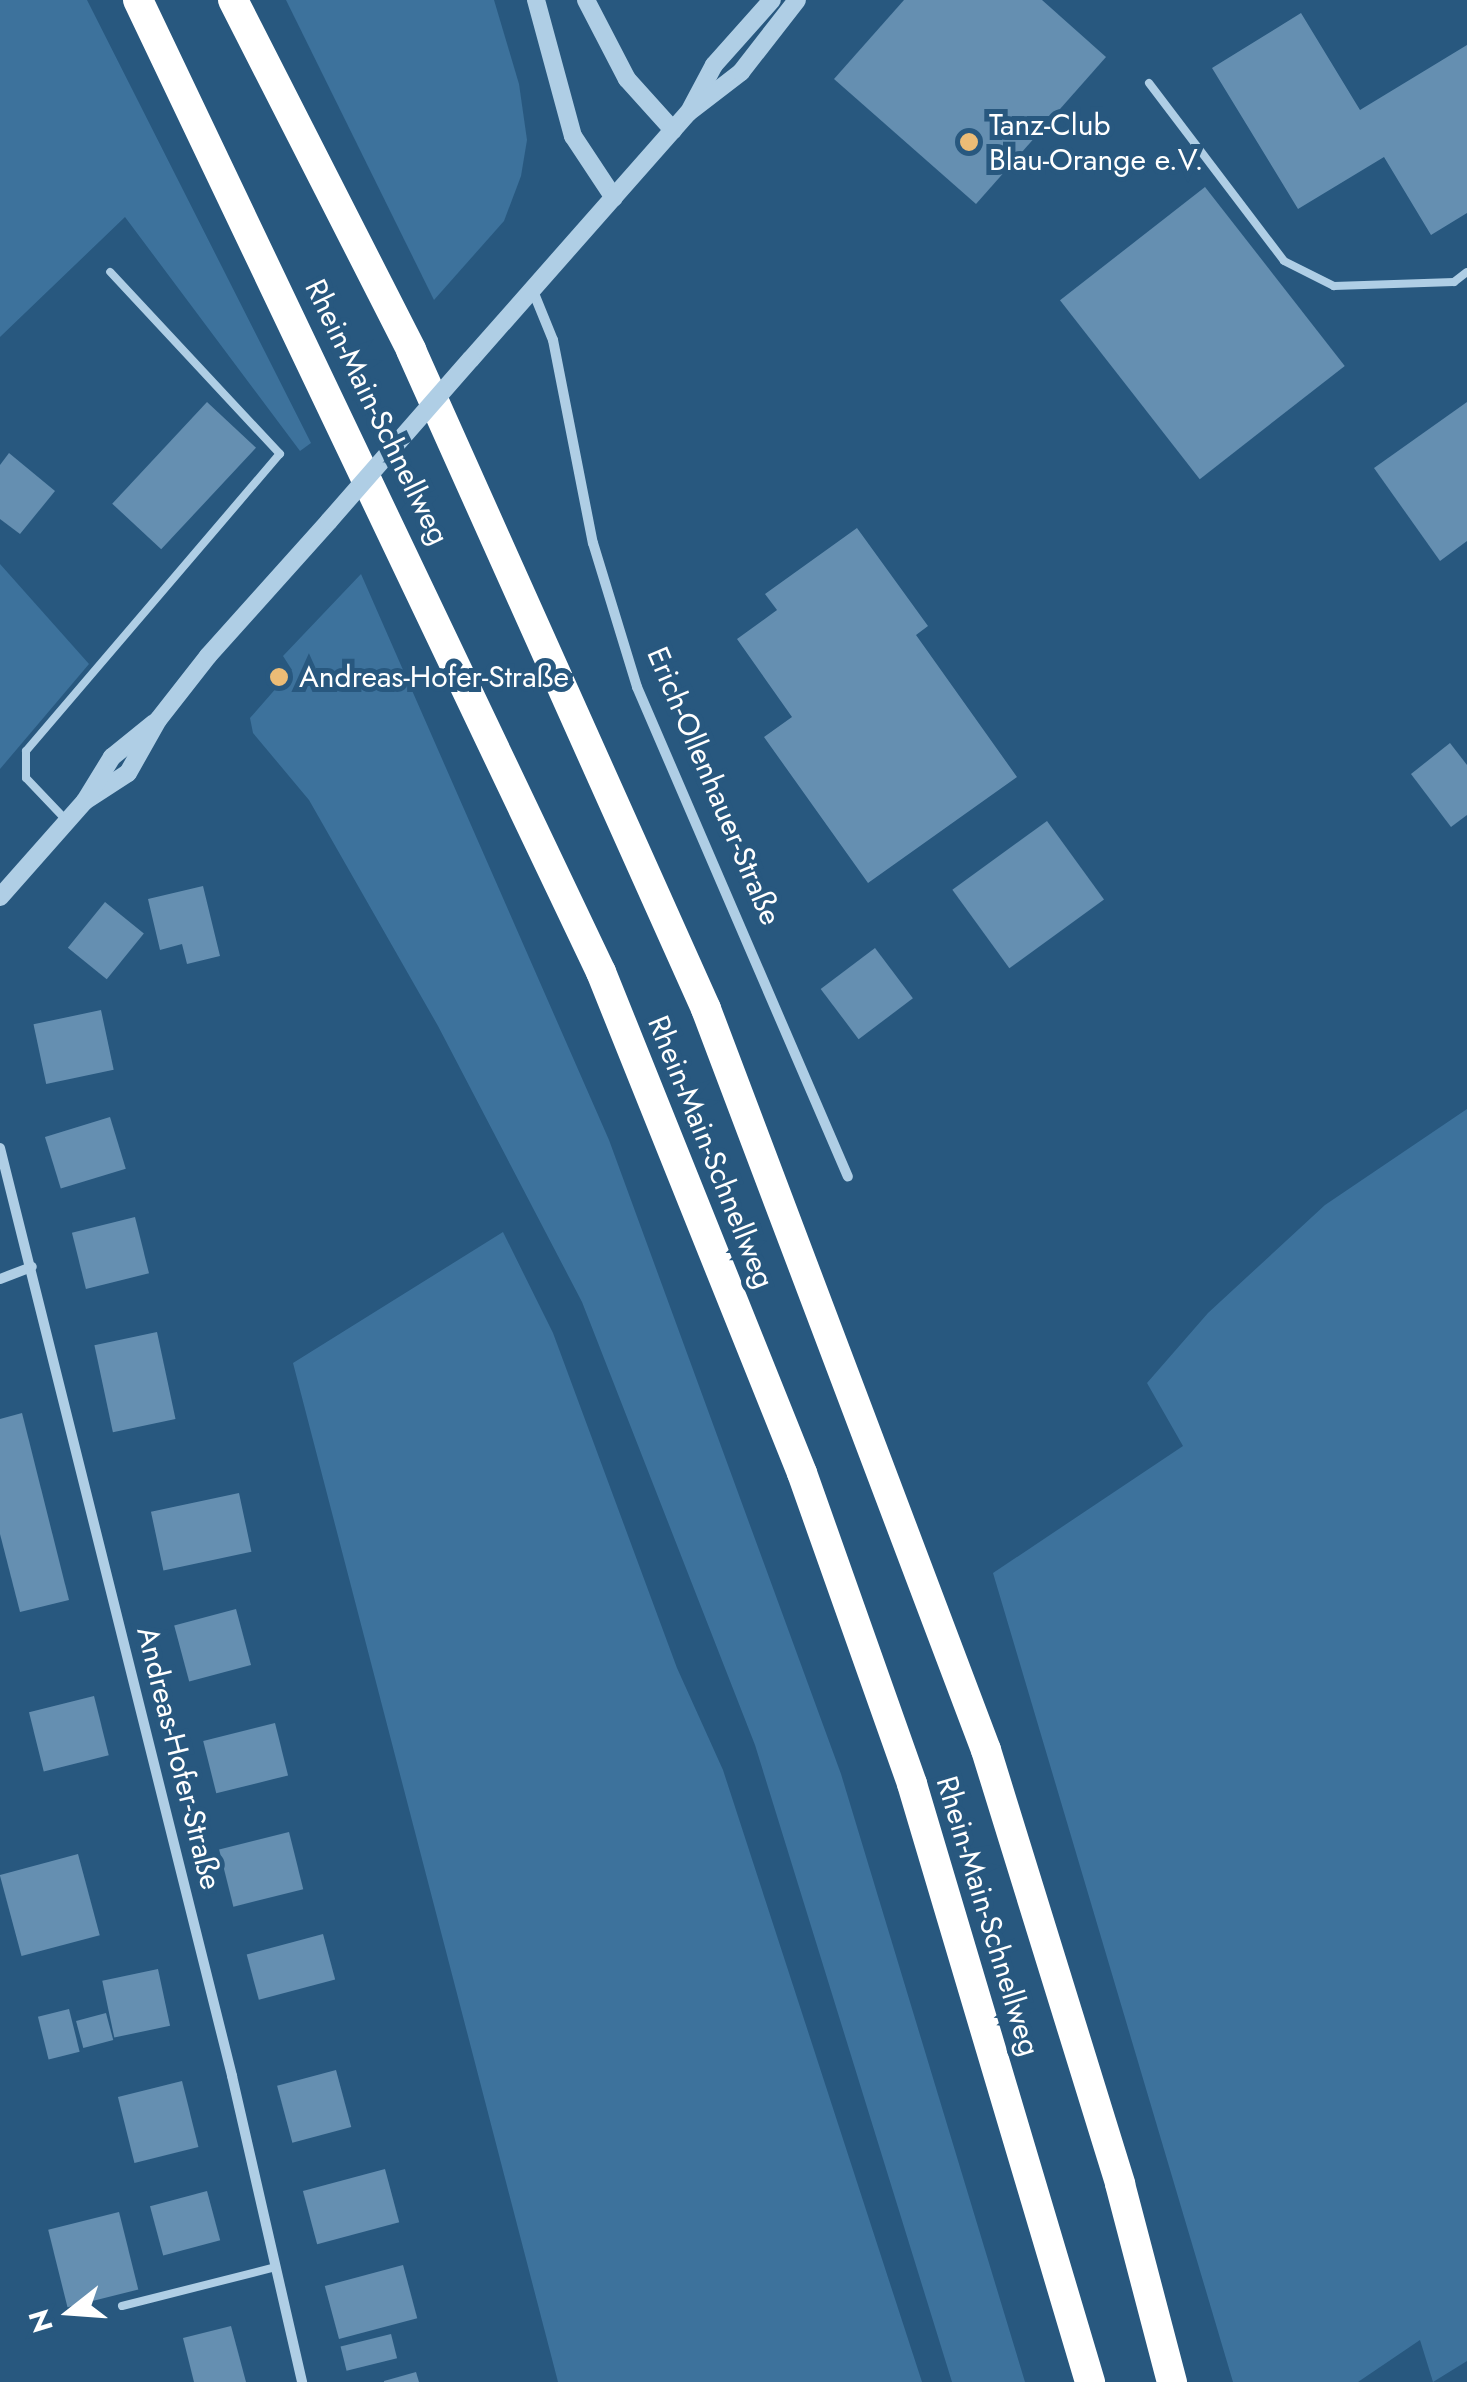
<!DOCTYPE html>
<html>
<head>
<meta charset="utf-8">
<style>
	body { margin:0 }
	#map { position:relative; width:1467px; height:2382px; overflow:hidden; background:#28587f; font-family:Jost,sans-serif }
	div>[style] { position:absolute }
	.green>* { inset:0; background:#3d729c }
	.building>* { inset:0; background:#658fb1; transform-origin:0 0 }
	.service>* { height:8px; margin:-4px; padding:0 4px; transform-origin:4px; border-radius:4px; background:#afcee5 }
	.minor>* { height:10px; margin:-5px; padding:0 5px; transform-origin:5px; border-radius:5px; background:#afcee5 }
	.tertiary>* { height:18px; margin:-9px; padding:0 9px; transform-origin:9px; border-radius:9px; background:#afcee5 }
	.motorway>* { height:30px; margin:-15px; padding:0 15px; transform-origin:15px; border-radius:15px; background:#fff }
	.tertiary-bridge>* { height:18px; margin:-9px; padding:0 9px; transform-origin:9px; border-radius:9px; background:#afcee5 }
	.dots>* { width:28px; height:28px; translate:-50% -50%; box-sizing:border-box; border:5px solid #28587f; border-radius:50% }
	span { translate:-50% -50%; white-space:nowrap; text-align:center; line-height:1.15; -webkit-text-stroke:10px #28587f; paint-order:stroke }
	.poi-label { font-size:30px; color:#fff }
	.left { translate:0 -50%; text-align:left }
	.street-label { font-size:30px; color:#fff }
	.north { position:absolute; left:20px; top:2262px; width:100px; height:100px; -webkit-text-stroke:8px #28587f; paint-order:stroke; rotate:253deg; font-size:28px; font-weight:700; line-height:40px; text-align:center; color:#fff }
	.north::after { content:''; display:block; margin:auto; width:35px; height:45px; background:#fff; clip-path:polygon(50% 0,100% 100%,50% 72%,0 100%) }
</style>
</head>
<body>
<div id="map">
	<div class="green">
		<i style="clip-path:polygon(0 0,87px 0,311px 443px,300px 451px,125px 217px,0 337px)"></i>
		<i style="clip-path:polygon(286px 0,494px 0,519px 84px,527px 140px,521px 176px,504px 221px,434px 300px)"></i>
		<i style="clip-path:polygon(0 564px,89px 664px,0 769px)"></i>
		<i style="clip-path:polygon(361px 574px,609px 1140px,841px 1774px,1025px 2382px,952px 2382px,755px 1745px,582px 1302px,438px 1026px,309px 800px,253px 733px,250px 718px,292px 670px,283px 656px)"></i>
		<i style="clip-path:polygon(1467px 1109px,1467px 2361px,1433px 2382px,1420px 2340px,1358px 2382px,1233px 2382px,993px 1573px,1183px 1446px,1147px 1383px,1208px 1313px,1325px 1205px)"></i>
		<i style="clip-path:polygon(503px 1232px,553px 1333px,677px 1668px,723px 1770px,922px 2382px,558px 2382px,293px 1363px)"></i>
	</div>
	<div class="building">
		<i style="clip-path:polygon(904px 0,1042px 0,1106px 57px,976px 204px,834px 79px)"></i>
		<i style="clip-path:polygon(1301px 13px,1360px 110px,1467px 45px,1467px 213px,1431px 235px,1384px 157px,1298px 209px,1212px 68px)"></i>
		<i style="left:1205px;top:187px;width:227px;height:184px;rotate:52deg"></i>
		<i style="left:207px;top:402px;width:67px;height:139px;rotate:43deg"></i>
		<i style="clip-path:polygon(1467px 402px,1467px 541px,1440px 561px,1374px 468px)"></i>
		<i style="clip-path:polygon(9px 453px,55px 491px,20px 534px,0 519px,0 465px)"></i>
		<i style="clip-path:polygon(857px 528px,928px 626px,916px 635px,1017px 777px,868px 883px,764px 737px,792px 717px,737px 639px,777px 610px,765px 594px)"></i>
		<i style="clip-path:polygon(1450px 743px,1467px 765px,1467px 815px,1451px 827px,1411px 774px)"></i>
		<i style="left:1047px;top:821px;width:97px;height:117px;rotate:54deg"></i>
		<i style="clip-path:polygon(203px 886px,220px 956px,187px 964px,182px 944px,160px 950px,148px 899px)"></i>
		<i style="left:105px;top:902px;width:50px;height:59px;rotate:39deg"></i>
		<i style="left:875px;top:948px;width:63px;height:68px;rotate:53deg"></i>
		<i style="left:101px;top:1010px;width:61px;height:69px;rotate:78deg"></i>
		<i style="left:110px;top:1117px;width:54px;height:68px;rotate:73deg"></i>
		<i style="left:135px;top:1217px;width:58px;height:65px;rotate:76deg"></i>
		<i style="left:157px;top:1332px;width:89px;height:64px;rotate:78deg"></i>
		<i style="clip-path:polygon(22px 1413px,69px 1600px,20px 1612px,0 1534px,0 1419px)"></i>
		<i style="left:239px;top:1493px;width:60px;height:90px;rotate:78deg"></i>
		<i style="left:236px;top:1609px;width:58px;height:64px;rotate:75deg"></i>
		<i style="left:94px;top:1696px;width:61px;height:67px;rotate:76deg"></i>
		<i style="left:275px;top:1723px;width:54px;height:74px;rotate:76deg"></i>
		<i style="left:289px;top:1832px;width:59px;height:72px;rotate:76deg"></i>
		<i style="left:78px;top:1854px;width:84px;height:81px;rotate:75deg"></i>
		<i style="left:323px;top:1934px;width:47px;height:79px;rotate:75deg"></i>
		<i style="left:158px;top:1969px;width:58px;height:57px;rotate:78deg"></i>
		<i style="left:69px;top:2009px;width:44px;height:32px;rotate:76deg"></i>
		<i style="left:106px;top:2013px;width:28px;height:31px;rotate:75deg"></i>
		<i style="left:336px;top:2070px;width:59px;height:61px;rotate:75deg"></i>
		<i style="left:182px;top:2081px;width:68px;height:66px;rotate:76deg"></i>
		<i style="left:385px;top:2169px;width:55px;height:85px;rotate:75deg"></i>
		<i style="left:207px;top:2191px;width:51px;height:59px;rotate:75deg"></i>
		<i style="left:119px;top:2212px;width:80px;height:73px;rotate:76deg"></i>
		<i style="left:403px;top:2265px;width:55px;height:81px;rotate:75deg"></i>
		<i style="clip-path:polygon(231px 2326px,246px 2382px,194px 2382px,183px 2338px)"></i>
		<i style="left:391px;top:2334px;width:25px;height:52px;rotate:76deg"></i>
		<i style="clip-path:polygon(416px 2372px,419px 2382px,384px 2382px,384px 2381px)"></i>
	</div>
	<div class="service">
		<i style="left:1149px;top:83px;width:223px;rotate:52.8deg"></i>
		<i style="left:1284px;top:261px;width:56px;rotate:26.6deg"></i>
		<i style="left:1334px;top:286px;width:120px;rotate:-1.9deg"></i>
		<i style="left:1454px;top:282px;width:16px;rotate:-38deg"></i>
		<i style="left:67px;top:821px;width:59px;rotate:-133.6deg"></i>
		<i style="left:26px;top:778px;width:27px;rotate:-90deg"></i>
		<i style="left:26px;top:751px;width:391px;rotate:-49.5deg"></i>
		<i style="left:280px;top:454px;width:249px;rotate:-133deg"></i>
		<i style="left:122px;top:2306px;width:159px;rotate:-14.2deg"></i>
	</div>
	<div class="minor">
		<i style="left:533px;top:291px;width:53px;rotate:67.8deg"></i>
		<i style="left:553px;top:340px;width:207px;rotate:78.9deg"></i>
		<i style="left:593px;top:543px;width:151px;rotate:73deg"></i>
		<i style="left:637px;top:687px;width:533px;rotate:66.7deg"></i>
		<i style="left:0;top:1148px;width:957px;rotate:75.96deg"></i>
		<i style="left:232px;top:2076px;width:314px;rotate:77.1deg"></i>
		<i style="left:0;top:1279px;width:34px;rotate:-21deg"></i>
	</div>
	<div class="tertiary">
		<i style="left:536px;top:0;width:141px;rotate:74.8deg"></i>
		<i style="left:573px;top:136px;width:74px;rotate:56.5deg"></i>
		<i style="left:586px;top:0;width:89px;rotate:62.6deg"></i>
		<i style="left:627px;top:79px;width:69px;rotate:48deg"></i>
		<i style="left:689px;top:112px;width:53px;rotate:-62deg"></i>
		<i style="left:714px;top:65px;width:87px;rotate:-48.3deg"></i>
		<i style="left:471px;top:359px;width:328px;rotate:-48.6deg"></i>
		<i style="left:688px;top:113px;width:67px;rotate:-37.7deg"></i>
		<i style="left:741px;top:72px;width:91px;rotate:-52.1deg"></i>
		<i style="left:85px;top:801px;width:51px;rotate:-33.1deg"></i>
		<i style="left:128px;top:773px;width:61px;rotate:-60.5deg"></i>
		<i style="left:158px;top:720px;width:81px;rotate:-52deg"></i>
		<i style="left:208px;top:656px;width:181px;rotate:-48.1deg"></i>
		<i style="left:0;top:897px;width:128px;rotate:-48.5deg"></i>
		<i style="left:85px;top:801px;width:52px;rotate:-58.5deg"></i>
		<i style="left:112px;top:757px;width:54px;rotate:-39deg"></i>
	</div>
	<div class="motorway">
		<i style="left:138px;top:0;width:1077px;rotate:64.53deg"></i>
		<i style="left:601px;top:972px;width:540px;rotate:68.14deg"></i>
		<i style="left:802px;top:1473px;width:330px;rotate:70.5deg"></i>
		<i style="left:912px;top:1784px;width:624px;rotate:73.42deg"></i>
		<i style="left:233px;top:0;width:393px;rotate:63deg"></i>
		<i style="left:411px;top:350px;width:722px;rotate:65.88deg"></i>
		<i style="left:706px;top:1009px;width:792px;rotate:69.3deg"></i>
		<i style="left:986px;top:1750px;width:454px;rotate:72.8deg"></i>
		<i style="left:1120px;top:2184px;width:205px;rotate:75.3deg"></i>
	</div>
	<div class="tertiary-bridge">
		<i style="left:329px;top:521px;width:215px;rotate:-48.8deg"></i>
	</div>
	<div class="dots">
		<i style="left:969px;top:142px;background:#ecbc76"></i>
		<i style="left:279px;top:677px;background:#ecbc76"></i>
	</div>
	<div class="poi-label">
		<span class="left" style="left:989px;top:142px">Tanz-Club<br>Blau-Orange e.V.</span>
		<span class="left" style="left:299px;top:677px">Andreas-Hofer-Straße</span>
	</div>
	<div class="street-label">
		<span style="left:377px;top:412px;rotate:64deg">Rhein-Main-Schnellweg</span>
		<span style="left:714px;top:786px;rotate:67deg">Erich-Ollenhauer-Straße</span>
		<span style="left:711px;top:1152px;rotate:68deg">Rhein-Main-Schnellweg</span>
		<span style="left:179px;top:1758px;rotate:76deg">Andreas-Hofer-Straße</span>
		<span style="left:988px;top:1916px;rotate:73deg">Rhein-Main-Schnellweg</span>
	</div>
	<div class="north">N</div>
</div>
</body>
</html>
